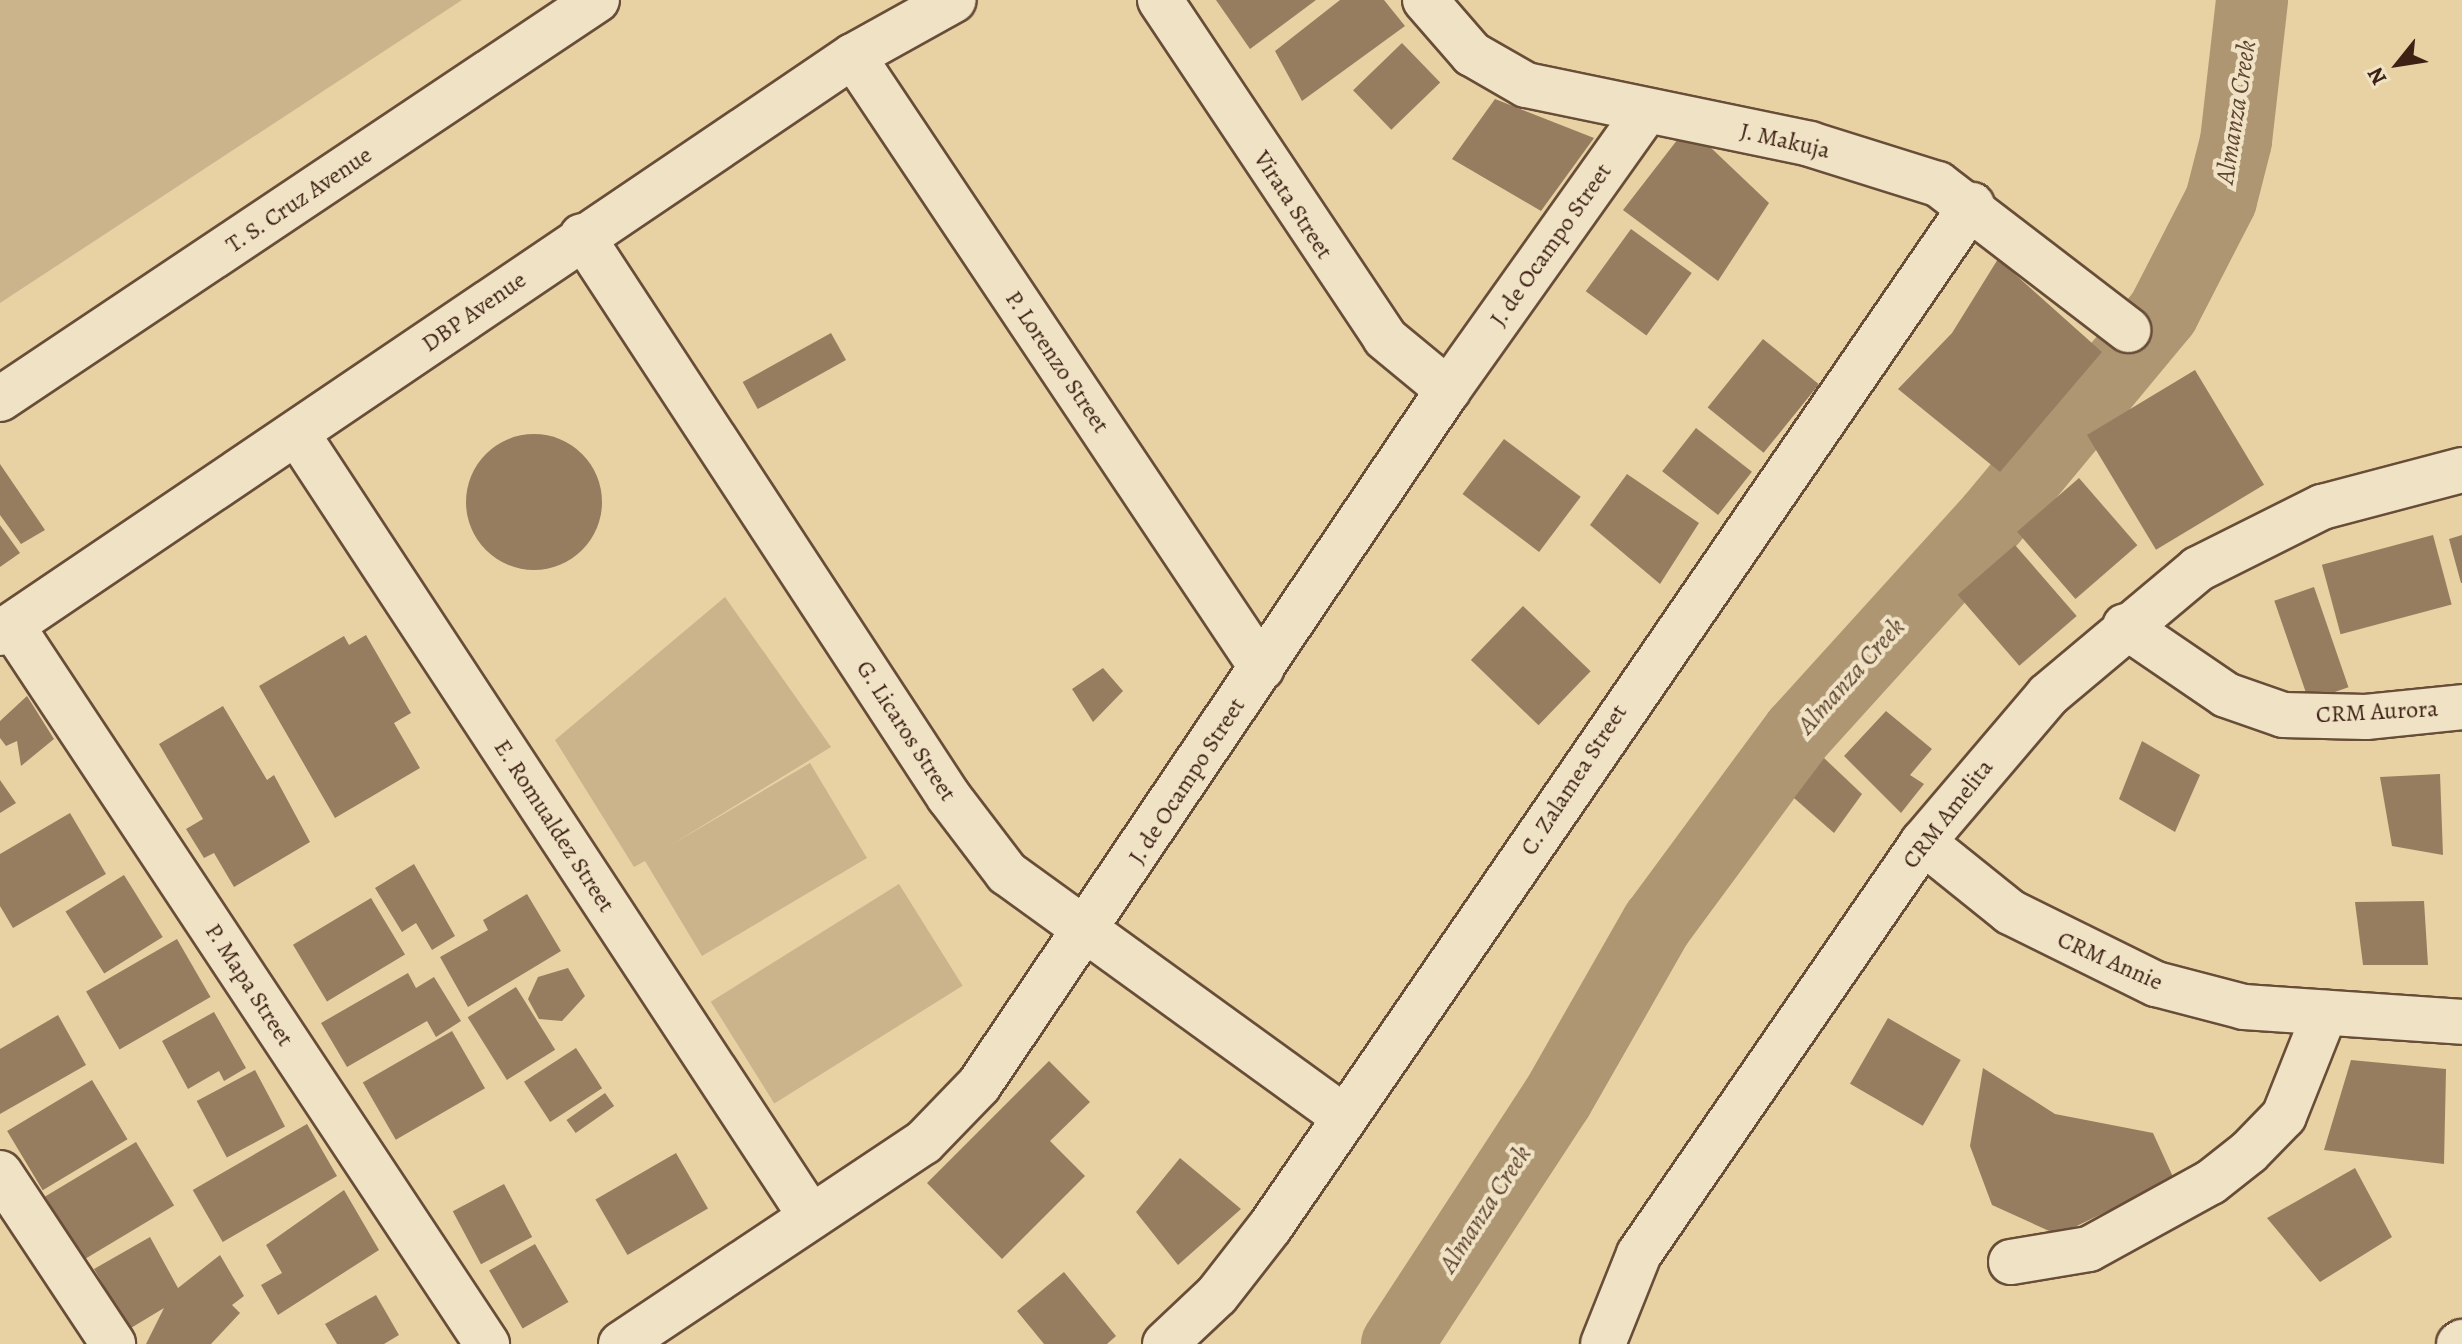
<!DOCTYPE html>
<html>
<head>
<meta charset="utf-8">
<style>
	body { margin:0 }
	#map { position:relative; width:2462px; height:1344px; overflow:hidden; background:#e8d2a4; font-family:Alegreya,serif }
	div>[style] { position:absolute }
	.green>* { inset:0; background:#cbb48c; transform-origin:0 0 }
	.river>* { height:72px; margin:-36px; padding:0 36px; transform-origin:36px; border-radius:36px; background:#ae9673 }
	.building>* { inset:0; background:#967d5f; transform-origin:0 0 }
	.round { border-radius:50% }
	.roads { filter:drop-shadow(2px 0 #684d39) drop-shadow(-2px 0 #684d39) drop-shadow(0 2px #684d39) drop-shadow(0 -2px #684d39) }
	.minor>* { height:44px; margin:-22px; padding:0 22px; transform-origin:22px; border-radius:22px; background:#f0e2c4 }
	.tertiary>* { height:44px; margin:-22px; padding:0 22px; transform-origin:22px; border-radius:22px; background:#f0e2c4 }
	span { translate:-50% -50%; white-space:nowrap; text-align:center; line-height:1.15; -webkit-text-stroke:8px #f0e2c4; paint-order:stroke }
	.street-label { font-size:24px; color:#3d2115 }
	.water-label { font-size:26px; color:#5f4431; font-style:italic }
	.north { position:absolute; left:2358px; top:24px; width:80px; height:80px; -webkit-text-stroke:6px #f0e2c4; paint-order:stroke; rotate:240deg; font-size:22px; font-weight:700; line-height:32px; text-align:center; color:#3d2115 }
	.north::after { content:''; display:block; margin:auto; width:28px; height:36px; background:#3d2115; clip-path:polygon(50% 0,100% 100%,50% 72%,0 100%) }
</style>
</head>
<body>
<div id="map">
	<div class="green">
		<i style="clip-path:polygon(0 0,462px 0,0 303px)"></i>
		<i style="clip-path:polygon(725px 597px,831px 747px,671px 845px,810px 763px,867px 858px,702px 956px,645px 861px,634px 867px,555px 740px)"></i>
		<i style="left:899px;top:884px;width:120px;height:222px;rotate:58deg"></i>
	</div>
	<div class="river">
		<i style="left:1397px;top:1344px;width:293px;rotate:-56.9deg"></i>
		<i style="left:1557px;top:1099px;width:202px;rotate:-60.3deg"></i>
		<i style="left:1657px;top:924px;width:237px;rotate:-53.6deg"></i>
		<i style="left:1798px;top:733px;width:289px;rotate:-47.8deg"></i>
		<i style="left:1992px;top:519px;width:268px;rotate:-50.3deg"></i>
		<i style="left:2163px;top:313px;width:127px;rotate:-62.8deg"></i>
		<i style="left:2221px;top:200px;width:61px;rotate:-75.7deg"></i>
		<i style="left:2236px;top:141px;width:142px;rotate:-83.5deg"></i>
	</div>
	<div class="building">
		<i style="clip-path:polygon(1216px 0,1316px 0,1250px 49px)"></i>
		<i style="clip-path:polygon(1340px 0,1384px 0,1405px 26px,1302px 101px,1275px 51px)"></i>
		<i style="left:1402px;top:43px;width:55px;height:68px;rotate:46deg"></i>
		<i style="clip-path:polygon(1495px 99px,1594px 138px,1541px 211px,1452px 159px)"></i>
		<i style="clip-path:polygon(1688px 126px,1769px 203px,1718px 281px,1623px 210px)"></i>
		<i style="left:1631px;top:229px;width:75px;height:77px;rotate:36deg"></i>
		<i style="clip-path:polygon(1998px 259px,2102px 352px,2000px 472px,1898px 389px,1952px 333px)"></i>
		<i style="left:831px;top:333px;width:31px;height:101px;rotate:61deg"></i>
		<i style="left:1763px;top:339px;width:72px;height:88px;rotate:39deg"></i>
		<i style="left:2195px;top:370px;width:134px;height:126px;rotate:59deg"></i>
		<i style="left:1696px;top:428px;width:71px;height:55px;rotate:38deg"></i>
		<i class="round" style="left:466px;top:434px;width:136px;height:136px"></i>
		<i style="left:1504px;top:439px;width:96px;height:69px;rotate:37deg"></i>
		<i style="clip-path:polygon(0 464px,45px 530px,21px 544px,0 515px)"></i>
		<i style="clip-path:polygon(1627px 474px,1699px 523px,1660px 584px,1590px 525px)"></i>
		<i style="left:2079px;top:478px;width:89px;height:82px;rotate:49deg"></i>
		<i style="clip-path:polygon(0 525px,20px 553px,0 567px)"></i>
		<i style="left:2433px;top:535px;width:72px;height:115px;rotate:75deg"></i>
		<i style="clip-path:polygon(2462px 535px,2462px 583px,2461px 583px,2449px 539px)"></i>
		<i style="left:2015px;top:545px;width:94px;height:76px;rotate:49deg"></i>
		<i style="left:2314px;top:587px;width:106px;height:42px;rotate:71deg"></i>
		<i style="left:1523px;top:606px;width:94px;height:75px;rotate:44deg"></i>
		<i style="clip-path:polygon(366px 635px,411px 713px,394px 723px,420px 768px,335px 818px,259px 686px,344px 636px,349px 645px)"></i>
		<i style="clip-path:polygon(1103px 668px,1123px 691px,1093px 722px,1072px 689px)"></i>
		<i style="clip-path:polygon(27px 696px,54px 739px,21px 766px,17px 741px,6px 746px,0 738px,0 721px)"></i>
		<i style="clip-path:polygon(223px 706px,267px 780px,274px 775px,310px 842px,234px 887px,214px 853px,204px 858px,186px 829px,203px 819px,159px 744px)"></i>
		<i style="clip-path:polygon(1886px 711px,1932px 749px,1910px 775px,1924px 784px,1901px 813px,1844px 756px)"></i>
		<i style="clip-path:polygon(2142px 741px,2200px 775px,2175px 832px,2119px 799px)"></i>
		<i style="clip-path:polygon(1824px 758px,1862px 794px,1834px 833px,1794px 798px)"></i>
		<i style="clip-path:polygon(2440px 774px,2443px 855px,2392px 846px,2380px 777px)"></i>
		<i style="clip-path:polygon(0 780px,16px 803px,0 813px)"></i>
		<i style="clip-path:polygon(70px 813px,106px 874px,13px 928px,0 906px,0 854px)"></i>
		<i style="clip-path:polygon(414px 864px,455px 936px,432px 950px,416px 923px,402px 932px,375px 888px)"></i>
		<i style="left:124px;top:875px;width:73px;height:69px;rotate:58deg"></i>
		<i style="clip-path:polygon(527px 894px,561px 951px,468px 1007px,440px 957px,488px 930px,483px 920px)"></i>
		<i style="left:371px;top:898px;width:66px;height:91px;rotate:59deg"></i>
		<i style="clip-path:polygon(2424px 901px,2428px 965px,2363px 965px,2355px 902px)"></i>
		<i style="left:177px;top:939px;width:67px;height:105px;rotate:60deg"></i>
		<i style="clip-path:polygon(568px 968px,585px 996px,562px 1021px,539px 1019px,528px 999px,538px 977px)"></i>
		<i style="clip-path:polygon(408px 973px,416px 988px,434px 977px,461px 1021px,436px 1037px,427px 1021px,347px 1067px,321px 1023px)"></i>
		<i style="left:516px;top:987px;width:74px;height:57px;rotate:58deg"></i>
		<i style="clip-path:polygon(214px 1012px,246px 1068px,224px 1081px,219px 1071px,188px 1089px,162px 1041px)"></i>
		<i style="clip-path:polygon(58px 1015px,86px 1065px,0 1114px,0 1049px)"></i>
		<i style="left:1888px;top:1018px;width:84px;height:76px;rotate:30deg"></i>
		<i style="left:452px;top:1031px;width:66px;height:103px;rotate:60deg"></i>
		<i style="left:576px;top:1048px;width:48px;height:62px;rotate:57deg"></i>
		<i style="clip-path:polygon(2351px 1060px,2446px 1069px,2444px 1164px,2324px 1150px)"></i>
		<i style="clip-path:polygon(1049px 1061px,1090px 1102px,1050px 1141px,1085px 1176px,1002px 1259px,927px 1183px)"></i>
		<i style="clip-path:polygon(1983px 1068px,2055px 1114px,2153px 1133px,2174px 1179px,2058px 1235px,1992px 1205px,1970px 1146px)"></i>
		<i style="left:255px;top:1070px;width:64px;height:66px;rotate:62deg"></i>
		<i style="left:92px;top:1080px;width:69px;height:99px;rotate:59deg"></i>
		<i style="left:605px;top:1093px;width:16px;height:47px;rotate:55deg"></i>
		<i style="left:307px;top:1124px;width:60px;height:132px;rotate:60deg"></i>
		<i style="left:136px;top:1142px;width:74px;height:106px;rotate:59deg"></i>
		<i style="left:676px;top:1153px;width:64px;height:93px;rotate:60deg"></i>
		<i style="clip-path:polygon(1180px 1158px,1241px 1209px,1178px 1265px,1136px 1212px)"></i>
		<i style="clip-path:polygon(2355px 1168px,2392px 1237px,2320px 1282px,2267px 1218px)"></i>
		<i style="left:504px;top:1184px;width:60px;height:58px;rotate:62deg"></i>
		<i style="clip-path:polygon(344px 1190px,379px 1250px,278px 1315px,261px 1285px,282px 1273px,266px 1245px)"></i>
		<i style="clip-path:polygon(150px 1237px,178px 1288px,220px 1255px,244px 1296px,232px 1305px,240px 1313px,211px 1344px,146px 1344px,164px 1308px,121px 1334px,96px 1291px,104px 1286px,94px 1269px)"></i>
		<i style="left:535px;top:1244px;width:67px;height:53px;rotate:60deg"></i>
		<i style="clip-path:polygon(1064px 1272px,1116px 1336px,1107px 1344px,1044px 1344px,1017px 1311px)"></i>
		<i style="clip-path:polygon(376px 1295px,399px 1335px,384px 1344px,337px 1344px,325px 1324px)"></i>
	</div>
	<div class="roads">
		<div class="minor">
			<i style="left:1160px;top:0;width:406px;rotate:56.3deg"></i>
			<i style="left:1385px;top:338px;width:82px;rotate:39.5deg"></i>
			<i style="left:1425px;top:0;width:72px;rotate:49deg"></i>
			<i style="left:1472px;top:54px;width:62px;rotate:29.9deg"></i>
			<i style="left:1526px;top:85px;width:290px;rotate:11.7deg"></i>
			<i style="left:1810px;top:144px;width:134px;rotate:17.4deg"></i>
			<i style="left:1938px;top:184px;width:240px;rotate:37.5deg"></i>
			<i style="left:853px;top:56px;width:736px;rotate:56.25deg"></i>
			<i style="left:582px;top:236px;width:670px;rotate:56.81deg"></i>
			<i style="left:949px;top:797px;width:96px;rotate:52.7deg"></i>
			<i style="left:1007px;top:873px;width:417px;rotate:35.9deg"></i>
			<i style="left:298px;top:435px;width:935px;rotate:56.73deg"></i>
			<i style="left:12px;top:626px;width:861px;rotate:56.51deg"></i>
			<i style="left:2125px;top:626px;width:122px;rotate:34.3deg"></i>
			<i style="left:2226px;top:695px;width:60px;rotate:19.3deg"></i>
			<i style="left:2283px;top:715px;width:83px;rotate:1.4deg"></i>
			<i style="left:2366px;top:717px;width:97px;rotate:-5.9deg"></i>
			<i style="left:0;top:633px;width:1030px;rotate:-34.08deg"></i>
			<i style="left:853px;top:56px;width:115px;rotate:-29deg"></i>
			<i style="left:1923px;top:842px;width:112px;rotate:38.8deg"></i>
			<i style="left:2010px;top:912px;width:163px;rotate:26.3deg"></i>
			<i style="left:2156px;top:984px;width:91px;rotate:14.6deg"></i>
			<i style="left:2244px;top:1007px;width:219px;rotate:3.9deg"></i>
			<i style="left:0;top:1173px;width:205px;rotate:56.5deg"></i>
			<i style="left:2011px;top:1262px;width:79px;rotate:-9.5deg"></i>
			<i style="left:2089px;top:1249px;width:139px;rotate:-28.8deg"></i>
			<i style="left:2211px;top:1182px;width:48px;rotate:-38.3deg"></i>
			<i style="left:2249px;top:1152px;width:50px;rotate:-45.8deg"></i>
			<i style="left:2284px;top:1116px;width:111px;rotate:-68.3deg"></i>
			<i style="left:621px;top:1344px;width:364px;rotate:-33.7deg"></i>
			<i style="left:924px;top:1142px;width:79px;rotate:-46deg"></i>
			<i style="left:979px;top:1085px;width:838px;rotate:-55.99deg"></i>
			<i style="left:1448px;top:390px;width:342px;rotate:-54.6deg"></i>
			<i style="left:1165px;top:1344px;width:71px;rotate:-43.3deg"></i>
			<i style="left:1217px;top:1295px;width:86px;rotate:-52.1deg"></i>
			<i style="left:1270px;top:1227px;width:1240px;rotate:-55.52deg"></i>
			<i style="left:1603px;top:1344px;width:97px;rotate:-68.2deg"></i>
			<i style="left:1639px;top:1254px;width:500px;rotate:-55.42deg"></i>
			<i style="left:1923px;top:842px;width:193px;rotate:-49.6deg"></i>
			<i style="left:2048px;top:695px;width:196px;rotate:-40deg"></i>
			<i style="left:2198px;top:569px;width:139px;rotate:-26.6deg"></i>
			<i style="left:2322px;top:507px;width:145px;rotate:-14.8deg"></i>
		</div>
		<div class="tertiary">
			<i style="left:0;top:399px;width:718px;rotate:-33.76deg"></i>
			<i style="left:2459px;top:1344px;width:4px;rotate:-34deg"></i>
		</div>
	</div>
	<div class="street-label">
		<span style="left:1785px;top:141px;rotate:13deg">J. Makuja</span>
		<span style="left:299px;top:200px;rotate:-34deg">T. S. Cruz Avenue</span>
		<span style="left:1293px;top:205px;rotate:57deg">Virata Street</span>
		<span style="left:1551px;top:245px;rotate:-55deg">J. de Ocampo Street</span>
		<span style="left:474px;top:312px;rotate:-35deg">DBP Avenue</span>
		<span style="left:1057px;top:362px;rotate:56deg">P. Lorenzo Street</span>
		<span style="left:2377px;top:712px;rotate:-3deg">CRM Aurora</span>
		<span style="left:906px;top:731px;rotate:57deg">G. Licaros Street</span>
		<span style="left:1574px;top:780px;rotate:-57deg">C. Zalamea Street</span>
		<span style="left:1187px;top:781px;rotate:-57deg">J. de Ocampo Street</span>
		<span style="left:1948px;top:814px;rotate:-52deg">CRM Amelita</span>
		<span style="left:554px;top:826px;rotate:57deg">E. Romualdez Street</span>
		<span style="left:2110px;top:961px;rotate:24deg">CRM Annie</span>
		<span style="left:249px;top:985px;rotate:57deg">P. Mapa Street</span>
	</div>
	<div class="water-label">
		<span style="left:2236px;top:112px;rotate:-81deg">Almanza Creek</span>
		<span style="left:1851px;top:676px;rotate:-48deg">Almanza Creek</span>
		<span style="left:1485px;top:1209px;rotate:-57deg">Almanza Creek</span>
	</div>
	<div class="north">N</div>
</div>
</body>
</html>
